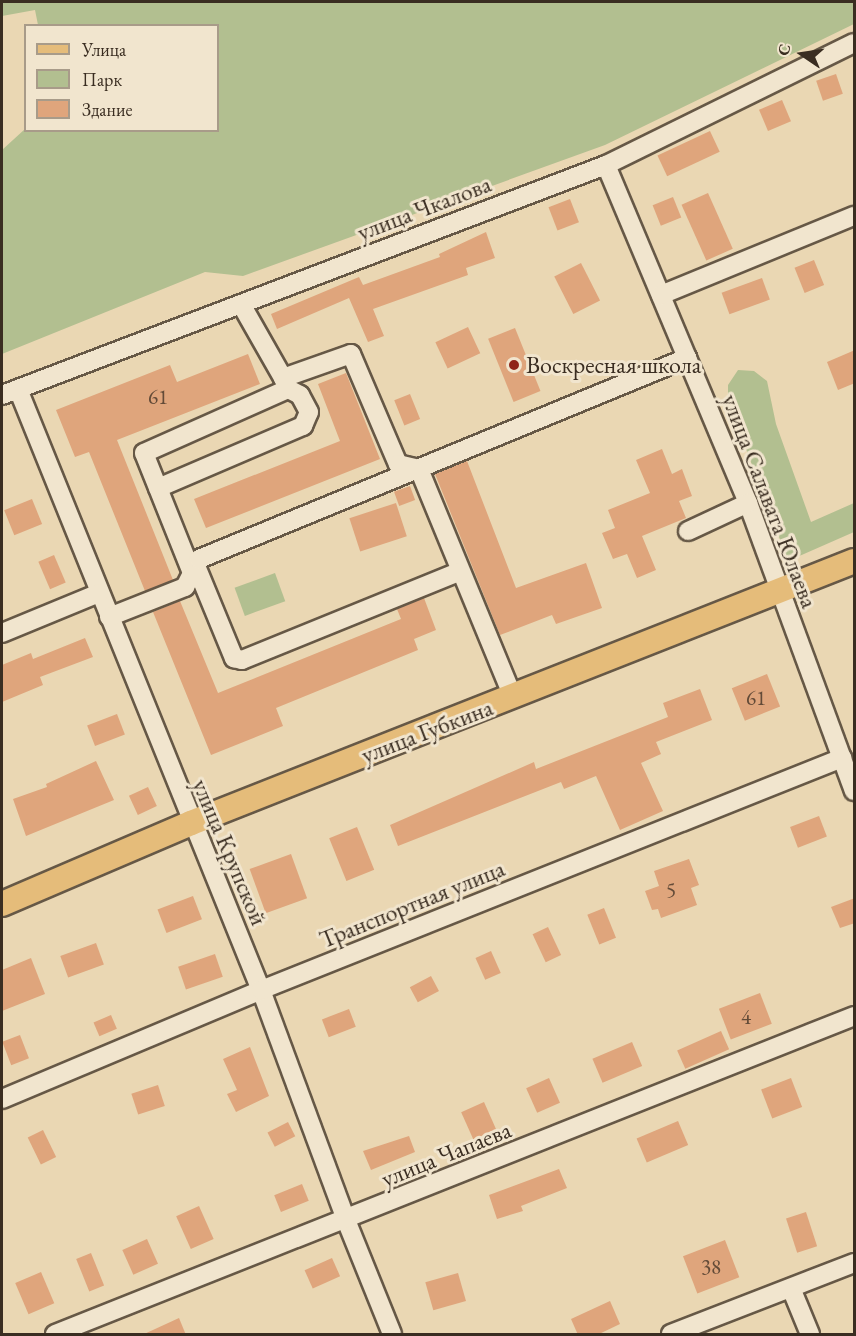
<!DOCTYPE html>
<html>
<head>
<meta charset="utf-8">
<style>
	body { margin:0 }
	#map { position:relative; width:856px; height:1336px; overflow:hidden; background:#ead7b3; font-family:"EB Garamond",serif }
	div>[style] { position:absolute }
	.green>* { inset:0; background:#b2bf90; transform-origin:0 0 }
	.building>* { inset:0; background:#dfa57c; transform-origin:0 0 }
	.roads { filter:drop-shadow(2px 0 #665846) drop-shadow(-2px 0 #665846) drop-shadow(0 2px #665846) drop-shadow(0 -2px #665846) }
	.minor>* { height:18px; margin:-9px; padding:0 9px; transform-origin:9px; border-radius:9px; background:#f1e5ce }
	.major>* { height:24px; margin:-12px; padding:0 12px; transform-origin:12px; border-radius:12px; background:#e5bc7a }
	.dots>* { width:16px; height:16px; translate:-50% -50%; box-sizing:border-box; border:3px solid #f1e5ce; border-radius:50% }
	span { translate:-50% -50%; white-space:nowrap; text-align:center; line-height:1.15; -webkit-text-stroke:6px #f1e5ce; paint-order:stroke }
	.number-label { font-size:21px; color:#634b38 }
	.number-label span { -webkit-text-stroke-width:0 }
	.street-label { font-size:24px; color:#3a2d21 }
	.poi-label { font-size:24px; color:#3a2d21 }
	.left { translate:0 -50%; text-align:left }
	.frame { position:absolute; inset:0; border:3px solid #3a2d21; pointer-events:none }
	.legend { position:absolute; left:24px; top:24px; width:195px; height:108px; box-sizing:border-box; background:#f1e5ce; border:2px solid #a89b89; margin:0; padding:8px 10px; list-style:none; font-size:18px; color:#3a2d21 }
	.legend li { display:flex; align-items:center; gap:12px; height:30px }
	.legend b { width:30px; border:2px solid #a89b89 }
	.north { position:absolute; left:772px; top:24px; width:60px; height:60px; -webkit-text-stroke:4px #f1e5ce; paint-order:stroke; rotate:283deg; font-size:16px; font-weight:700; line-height:24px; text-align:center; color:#3a2d21 }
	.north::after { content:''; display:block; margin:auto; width:21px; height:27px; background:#3a2d21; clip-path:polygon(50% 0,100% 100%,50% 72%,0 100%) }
</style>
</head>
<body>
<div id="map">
	<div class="green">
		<i style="clip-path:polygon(2px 2px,854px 2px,854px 24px,605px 145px,243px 276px,205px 272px,2px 354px,2px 150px,25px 129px,218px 130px,218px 26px,38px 25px,35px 10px,2px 16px)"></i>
		<i style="clip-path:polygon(738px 370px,754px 371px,767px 381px,776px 424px,811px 522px,854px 503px,854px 532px,788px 561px,728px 401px,728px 385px)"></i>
		<i style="left:275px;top:573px;width:30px;height:43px;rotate:70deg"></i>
	</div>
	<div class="building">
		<i style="left:836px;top:74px;width:21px;height:21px;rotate:71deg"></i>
		<i style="left:782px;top:100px;width:23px;height:25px;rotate:67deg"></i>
		<i style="left:710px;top:131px;width:23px;height:58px;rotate:65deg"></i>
		<i style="left:708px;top:193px;width:61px;height:29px;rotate:66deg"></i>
		<i style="left:673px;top:197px;width:22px;height:22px;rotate:68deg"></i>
		<i style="left:570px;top:199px;width:25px;height:23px;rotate:69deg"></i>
		<i style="clip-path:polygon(486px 232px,495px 258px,466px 268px,468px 275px,373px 309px,384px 336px,368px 342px,349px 298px,277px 329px,271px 314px,359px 277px,363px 285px,440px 257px,439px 254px)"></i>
		<i style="left:814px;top:260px;width:27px;height:21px;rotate:68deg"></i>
		<i style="left:581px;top:263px;width:42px;height:30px;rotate:63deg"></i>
		<i style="left:762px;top:278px;width:23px;height:43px;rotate:70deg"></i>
		<i style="left:468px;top:327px;width:29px;height:36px;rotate:65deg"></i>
		<i style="left:515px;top:328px;width:68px;height:29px;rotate:68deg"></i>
		<i style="clip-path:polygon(855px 350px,855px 383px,838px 390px,827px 362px)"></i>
		<i style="clip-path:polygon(248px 354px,260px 384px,117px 440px,173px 580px,145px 591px,89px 452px,75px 457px,56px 410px,170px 365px,177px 382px)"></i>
		<i style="clip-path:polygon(346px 373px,380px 459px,206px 528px,194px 499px,340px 441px,318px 384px)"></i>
		<i style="left:410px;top:394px;width:27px;height:17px;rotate:68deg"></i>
		<i style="clip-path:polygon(662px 449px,672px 474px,682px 469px,692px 496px,679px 501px,686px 518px,642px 536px,656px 570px,637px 578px,627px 554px,613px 559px,602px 533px,615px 528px,608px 510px,650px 493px,636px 460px)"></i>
		<i style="clip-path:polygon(467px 461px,516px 588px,586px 563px,602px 608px,556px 624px,552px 615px,500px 635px,435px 474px)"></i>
		<i style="left:410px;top:486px;width:15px;height:17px;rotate:70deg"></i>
		<i style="left:32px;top:499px;width:27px;height:30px;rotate:68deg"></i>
		<i style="left:396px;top:503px;width:35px;height:49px;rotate:72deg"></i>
		<i style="left:54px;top:555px;width:30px;height:17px;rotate:67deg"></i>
		<i style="clip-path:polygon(424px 598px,436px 630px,414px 639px,418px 650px,276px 708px,283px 726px,211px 755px,153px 612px,180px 601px,218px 693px,401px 619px,397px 609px)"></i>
		<i style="clip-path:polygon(85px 638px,93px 657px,40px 677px,43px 685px,2px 702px,2px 665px,31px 653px,33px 659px)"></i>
		<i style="left:767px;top:674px;width:35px;height:38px;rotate:68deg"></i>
		<i style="clip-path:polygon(700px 689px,712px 720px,656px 742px,661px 754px,641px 763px,663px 811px,620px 830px,596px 776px,564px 789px,561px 782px,398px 846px,390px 825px,534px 762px,536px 769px,668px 717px,663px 703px)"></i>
		<i style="left:117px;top:714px;width:22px;height:32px;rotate:69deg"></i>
		<i style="clip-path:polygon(96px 761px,114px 800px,26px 836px,13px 799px,47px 787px,46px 784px)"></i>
		<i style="left:148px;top:787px;width:21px;height:21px;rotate:65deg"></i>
		<i style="left:819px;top:816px;width:22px;height:31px;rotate:69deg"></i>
		<i style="left:357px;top:827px;width:46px;height:30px;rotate:68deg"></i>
		<i style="left:291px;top:854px;width:47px;height:44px;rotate:70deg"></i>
		<i style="clip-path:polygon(689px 859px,699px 885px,691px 888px,697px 905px,661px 918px,658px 909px,652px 910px,645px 891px,659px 886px,654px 871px)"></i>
		<i style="left:193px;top:896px;width:25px;height:38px;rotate:69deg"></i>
		<i style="clip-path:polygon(855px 898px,855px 923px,840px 928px,831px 907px)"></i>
		<i style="left:604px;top:908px;width:32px;height:18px;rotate:68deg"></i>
		<i style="left:548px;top:927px;width:31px;height:17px;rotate:65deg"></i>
		<i style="left:96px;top:943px;width:23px;height:38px;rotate:70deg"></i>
		<i style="left:491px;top:951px;width:24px;height:17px;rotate:66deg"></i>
		<i style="left:215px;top:954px;width:24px;height:39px;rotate:71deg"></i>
		<i style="clip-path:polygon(31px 958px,45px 994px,2px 1011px,2px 970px)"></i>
		<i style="left:431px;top:976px;width:17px;height:24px;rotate:62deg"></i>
		<i style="left:760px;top:993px;width:33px;height:44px;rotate:69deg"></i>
		<i style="left:349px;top:1009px;width:19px;height:29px;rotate:69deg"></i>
		<i style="left:111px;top:1015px;width:15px;height:19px;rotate:67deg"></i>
		<i style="left:721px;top:1031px;width:20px;height:48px;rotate:66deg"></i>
		<i style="left:20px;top:1035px;width:25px;height:19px;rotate:69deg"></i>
		<i style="left:632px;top:1042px;width:26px;height:43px;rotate:67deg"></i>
		<i style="clip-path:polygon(250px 1047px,269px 1096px,236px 1112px,227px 1094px,237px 1090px,223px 1059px)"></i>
		<i style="left:549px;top:1078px;width:27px;height:25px;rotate:66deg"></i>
		<i style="left:791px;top:1078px;width:31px;height:32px;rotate:69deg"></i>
		<i style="left:158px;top:1085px;width:22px;height:28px;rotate:72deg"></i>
		<i style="left:484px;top:1102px;width:30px;height:25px;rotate:66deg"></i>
		<i style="left:678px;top:1121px;width:26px;height:45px;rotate:67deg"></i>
		<i style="left:288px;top:1122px;width:16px;height:23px;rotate:63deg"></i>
		<i style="left:43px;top:1130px;width:30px;height:17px;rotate:64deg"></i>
		<i style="clip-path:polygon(409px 1136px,415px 1152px,371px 1170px,363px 1151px)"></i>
		<i style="clip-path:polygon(559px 1169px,567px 1188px,521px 1206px,523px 1211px,497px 1219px,489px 1195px)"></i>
		<i style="left:302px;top:1184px;width:18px;height:30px;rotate:68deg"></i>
		<i style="left:199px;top:1206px;width:36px;height:25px;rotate:66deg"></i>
		<i style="left:806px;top:1212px;width:36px;height:21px;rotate:72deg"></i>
		<i style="left:147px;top:1239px;width:27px;height:27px;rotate:66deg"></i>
		<i style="left:725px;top:1240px;width:40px;height:45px;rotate:69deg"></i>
		<i style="left:91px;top:1253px;width:35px;height:16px;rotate:68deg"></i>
		<i style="left:332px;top:1258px;width:20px;height:30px;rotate:66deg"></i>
		<i style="left:41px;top:1272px;width:34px;height:28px;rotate:67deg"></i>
		<i style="left:458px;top:1273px;width:29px;height:34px;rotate:74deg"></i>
		<i style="clip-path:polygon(610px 1301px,620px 1324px,597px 1335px,578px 1335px,571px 1319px)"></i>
		<i style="clip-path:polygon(179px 1318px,186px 1335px,142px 1335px)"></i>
	</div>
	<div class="roads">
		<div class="minor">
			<i style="left:606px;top:165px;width:367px;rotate:67.2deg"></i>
			<i style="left:748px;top:503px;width:307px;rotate:69.8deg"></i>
			<i style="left:661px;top:295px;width:209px;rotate:-22.3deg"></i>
			<i style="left:241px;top:304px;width:85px;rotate:60.4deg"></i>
			<i style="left:283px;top:378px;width:72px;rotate:-19.4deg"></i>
			<i style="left:351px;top:354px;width:120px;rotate:66.9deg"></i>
			<i style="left:398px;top:464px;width:22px;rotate:13deg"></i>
			<i style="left:419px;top:469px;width:247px;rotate:67.6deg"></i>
			<i style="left:18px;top:389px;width:648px;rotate:67.99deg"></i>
			<i style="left:261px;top:990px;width:245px;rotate:69.7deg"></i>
			<i style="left:346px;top:1220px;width:123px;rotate:68deg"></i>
			<i style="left:2px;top:395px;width:646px;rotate:-20.85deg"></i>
			<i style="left:606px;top:165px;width:276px;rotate:-26.2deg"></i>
			<i style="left:158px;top:488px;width:158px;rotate:-23.2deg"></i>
			<i style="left:303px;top:426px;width:15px;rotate:-67deg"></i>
			<i style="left:309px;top:412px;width:19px;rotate:-118deg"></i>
			<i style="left:300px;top:395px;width:13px;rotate:-153deg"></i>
			<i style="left:688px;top:531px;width:66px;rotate:-25deg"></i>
			<i style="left:196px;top:566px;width:100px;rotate:67.6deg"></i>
			<i style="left:234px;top:658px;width:8px;rotate:14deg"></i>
			<i style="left:242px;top:660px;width:234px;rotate:-22.1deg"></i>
			<i style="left:192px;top:573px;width:129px;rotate:-111.8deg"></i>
			<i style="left:144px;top:453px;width:158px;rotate:-24deg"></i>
			<i style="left:288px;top:389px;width:12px;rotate:-114deg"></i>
			<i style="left:109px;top:617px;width:82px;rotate:-21.5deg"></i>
			<i style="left:185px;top:587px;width:31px;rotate:-63deg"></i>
			<i style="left:199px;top:559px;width:528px;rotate:-22.39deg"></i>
			<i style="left:2px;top:633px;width:105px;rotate:-22.4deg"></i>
			<i style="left:2px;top:1099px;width:281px;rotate:-22.8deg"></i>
			<i style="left:261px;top:990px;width:626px;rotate:-21.77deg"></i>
			<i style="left:791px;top:1288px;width:50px;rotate:67.6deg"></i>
			<i style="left:55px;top:1334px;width:860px;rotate:-21.7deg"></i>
			<i style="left:671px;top:1334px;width:196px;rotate:-21.2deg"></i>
		</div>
		<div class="major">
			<i style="left:2px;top:904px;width:206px;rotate:-23.2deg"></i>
			<i style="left:191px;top:823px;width:713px;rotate:-21.56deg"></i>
		</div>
	</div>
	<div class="dots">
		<i style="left:514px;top:365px;background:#8f2418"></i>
	</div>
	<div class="number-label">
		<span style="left:158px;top:397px">61</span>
		<span style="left:756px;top:698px">61</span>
		<span style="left:671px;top:890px">5</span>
		<span style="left:746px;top:1017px">4</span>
		<span style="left:711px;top:1267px">38</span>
	</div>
	<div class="street-label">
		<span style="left:424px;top:208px;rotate:-21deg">улица Чкалова</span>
		<span style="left:770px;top:501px;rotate:69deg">улица Салавата Юлаева</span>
		<span style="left:427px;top:731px;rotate:-21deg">улица Губкина</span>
		<span style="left:230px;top:852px;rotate:67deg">улица Крупской</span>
		<span style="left:412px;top:904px;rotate:-22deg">Транспортная улица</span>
		<span style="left:446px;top:1154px;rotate:-22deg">улица Чапаева</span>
	</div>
	<div class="poi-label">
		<span class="left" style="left:526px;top:365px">Воскресная школа</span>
	</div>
	<div class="frame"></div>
	<ul class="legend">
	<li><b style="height:8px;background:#e5bc7a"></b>Улица</li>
	<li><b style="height:16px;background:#b2bf90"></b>Парк</li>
	<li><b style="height:16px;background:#dfa57c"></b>Здание</li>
	</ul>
	<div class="north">С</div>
</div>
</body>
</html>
